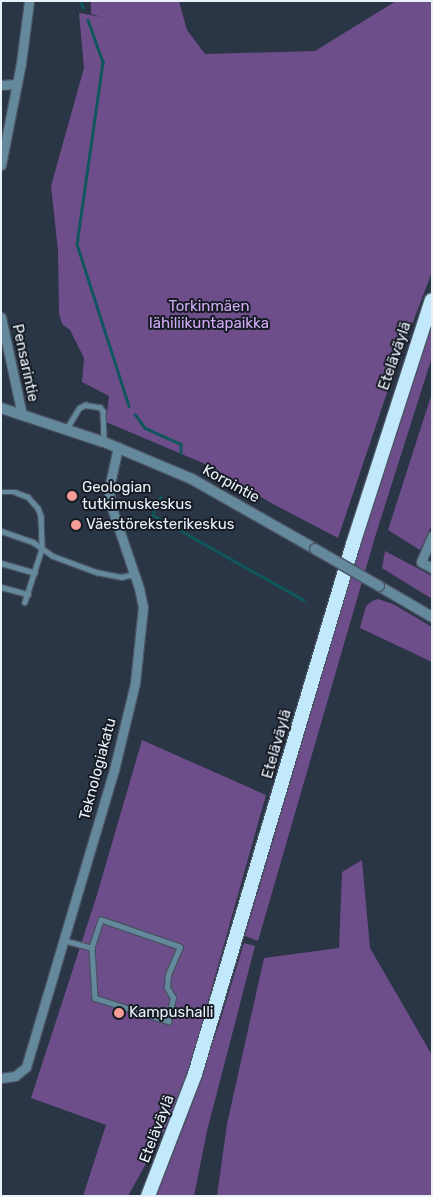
<!DOCTYPE html>
<html>
<head>
<meta charset="utf-8">
<style>
	body { margin:0 }
	#map { position:relative; width:433px; height:1197px; overflow:hidden; background:#2a3545; font-family:Rubik,sans-serif }
	div>[style] { position:absolute }
	.green>* { inset:0; background:#6d4d8a }
	.stream>* { height:2.5px; margin:-1.25px; padding:0 1.25px; transform-origin:1.25px; border-radius:1.25px; background:#10565d }
	.roads { filter:drop-shadow(1px 0 #495362) drop-shadow(-1px 0 #495362) drop-shadow(0 1px #495362) drop-shadow(0 -1px #495362) }
	.service>* { height:4.5px; margin:-2.25px; padding:0 2.25px; transform-origin:2.25px; border-radius:2.25px; background:#65899c }
	.minor>* { height:9px; margin:-4.5px; padding:0 4.5px; transform-origin:4.5px; border-radius:4.5px; background:#65899c }
	.tertiary>* { height:10px; margin:-5px; padding:0 5px; transform-origin:5px; border-radius:5px; background:#65899c }
	.trunk>* { height:14px; margin:-7px; padding:0 7px; transform-origin:7px; border-radius:7px; background:#c2e8fc }
	.bridges { filter:drop-shadow(1px 0 #495362) drop-shadow(-1px 0 #495362) drop-shadow(0 1px #495362) drop-shadow(0 -1px #495362) }
	.tertiary-bridge>* { height:10px; margin:-5px; padding:0 5px; transform-origin:5px; border-radius:5px; background:#65899c }
	.dots>* { width:14px; height:14px; translate:-50% -50%; box-sizing:border-box; border:2px solid #171c24; border-radius:50% }
	span { translate:-50% -50%; white-space:nowrap; text-align:center; line-height:1.15; -webkit-text-stroke:4px #171c24; paint-order:stroke }
	.park-label { font-size:15px; color:#d1abf7 }
	.street-label { font-size:15px; color:#e9f1fb }
	.poi-label { font-size:15px; color:#e9f1fb }
	.left { translate:0 -50%; text-align:left }
	.frame { position:absolute; inset:0; border:2px solid #e9f1fb; pointer-events:none }
</style>
</head>
<body>
<div id="map">
	<div class="green">
		<i style="clip-path:polygon(91px 1px,179px 1px,187px 30px,205px 54px,315px 51px,396px 1px,432px 1px,432px 272px,395px 369px,338px 538px,273px 504px,205px 464px,106px 422px,109px 396px,82px 382px,84px 358px,70px 330px,62px 324px,59px 314px,58px 251px,51px 186px,84px 68px,79px 13px,102px 17px,91px 14px)"></i>
		<i style="clip-path:polygon(432px 320px,432px 357px,375px 537px,258px 941px,245px 936px,365px 530px)"></i>
		<i style="clip-path:polygon(432px 393px,432px 525px,420px 550px,388px 530px)"></i>
		<i style="clip-path:polygon(385px 551px,432px 576px,432px 599px,382px 568px)"></i>
		<i style="clip-path:polygon(378px 599px,393px 604px,432px 627px,432px 662px,360px 628px,366px 606px,372px 601px)"></i>
		<i style="clip-path:polygon(142px 740px,266px 795px,194px 1051px,172px 1117px,128px 1196px,83px 1196px,106px 1125px,31px 1098px,96px 898px)"></i>
		<i style="clip-path:polygon(362px 860px,370px 948px,432px 1055px,432px 1196px,217px 1196px,227px 1124px,264px 958px,339px 948px,342px 872px)"></i>
		<i style="clip-path:polygon(244px 943px,255px 946px,207px 1131px,194px 1196px,156px 1196px,186px 1121px,218px 1028px)"></i>
	</div>
	<div class="stream">
		<i style="left:81px;top:1px;width:7px;rotate:74deg"></i>
		<i style="left:88px;top:20px;width:45px;rotate:70.3deg"></i>
		<i style="left:103px;top:62px;width:184px;rotate:98.1deg"></i>
		<i style="left:77px;top:244px;width:170px;rotate:72.2deg"></i>
		<i style="left:135px;top:414px;width:17px;rotate:54deg"></i>
		<i style="left:145px;top:428px;width:39px;rotate:24deg"></i>
		<i style="left:181px;top:444px;width:9px;rotate:90deg"></i>
		<i style="left:161px;top:497px;width:20px;rotate:114deg"></i>
		<i style="left:153px;top:515px;width:173px;rotate:29.4deg"></i>
	</div>
	<div class="roads">
		<div class="service">
			<i style="left:67px;top:428px;width:23px;rotate:-59deg"></i>
			<i style="left:79px;top:408px;width:7px;rotate:-27deg"></i>
			<i style="left:85px;top:405px;width:15px;rotate:8deg"></i>
			<i style="left:100px;top:407px;width:5px;rotate:53deg"></i>
			<i style="left:103px;top:411px;width:30px;rotate:88deg"></i>
			<i style="left:1px;top:492px;width:14px"></i>
			<i style="left:15px;top:492px;width:14px;rotate:21deg"></i>
			<i style="left:28px;top:497px;width:15px;rotate:48deg"></i>
			<i style="left:38px;top:508px;width:9px;rotate:69deg"></i>
			<i style="left:41px;top:516px;width:33px;rotate:88deg"></i>
			<i style="left:42px;top:549px;width:56px;rotate:107.8deg"></i>
			<i style="left:1px;top:531px;width:34px;rotate:19deg"></i>
			<i style="left:33px;top:542px;width:24px;rotate:35deg"></i>
			<i style="left:53px;top:556px;width:46px;rotate:20.4deg"></i>
			<i style="left:96px;top:572px;width:25px;rotate:11deg"></i>
			<i style="left:121px;top:577px;width:13px;rotate:-13deg"></i>
			<i style="left:1px;top:563px;width:35px;rotate:16deg"></i>
			<i style="left:1px;top:587px;width:28px;rotate:15deg"></i>
			<i style="left:63px;top:940px;width:30px;rotate:15deg"></i>
			<i style="left:92px;top:948px;width:50px;rotate:86.6deg"></i>
			<i style="left:95px;top:998px;width:77px;rotate:17.5deg"></i>
			<i style="left:168px;top:1021px;width:24px;rotate:-78deg"></i>
			<i style="left:173px;top:998px;width:12px;rotate:-121deg"></i>
			<i style="left:167px;top:988px;width:13px;rotate:-86deg"></i>
			<i style="left:168px;top:975px;width:30px;rotate:-67deg"></i>
			<i style="left:180px;top:947px;width:83px;rotate:-161.1deg"></i>
			<i style="left:101px;top:920px;width:29px;rotate:108deg"></i>
		</div>
		<div class="minor">
			<i style="left:1px;top:85px;width:16px;rotate:-4deg"></i>
			<i style="left:1px;top:165px;width:104px;rotate:-78.9deg"></i>
			<i style="left:21px;top:63px;width:63px;rotate:-82.6deg"></i>
			<i style="left:1px;top:317px;width:100px;rotate:77.9deg"></i>
			<i style="left:432px;top:536px;width:28px;rotate:113deg"></i>
			<i style="left:421px;top:562px;width:13px;rotate:29deg"></i>
			<i style="left:1px;top:1078px;width:14px;rotate:-8deg"></i>
			<i style="left:15px;top:1076px;width:14px;rotate:-39deg"></i>
			<i style="left:26px;top:1067px;width:310px;rotate:-73.5deg"></i>
			<i style="left:114px;top:770px;width:89px;rotate:-76.4deg"></i>
			<i style="left:135px;top:683px;width:76px;rotate:-84deg"></i>
			<i style="left:143px;top:607px;width:19px;rotate:-102deg"></i>
			<i style="left:139px;top:588px;width:90px;rotate:-108.8deg"></i>
			<i style="left:110px;top:503px;width:15px;rotate:-94deg"></i>
			<i style="left:109px;top:488px;width:42px;rotate:-77.6deg"></i>
		</div>
		<div class="tertiary">
			<i style="left:1px;top:408px;width:108px;rotate:18.3deg"></i>
			<i style="left:104px;top:442px;width:95px;rotate:22.8deg"></i>
			<i style="left:192px;top:479px;width:142px;rotate:29.6deg"></i>
			<i style="left:379px;top:586px;width:61px;rotate:30.3deg"></i>
		</div>
		<div class="trunk">
			<i style="left:148px;top:1196px;width:131px;rotate:-68.9deg"></i>
			<i style="left:195px;top:1074px;width:553px;rotate:-73.4deg"></i>
			<i style="left:353px;top:544px;width:256px;rotate:-72.1deg"></i>
		</div>
	</div>
	<div class="bridges">
		<div class="tertiary-bridge">
			<i style="left:315px;top:549px;width:74px;rotate:30deg"></i>
		</div>
	</div>
	<div class="dots">
		<i style="left:72px;top:496px;background:#f59c96"></i>
		<i style="left:76px;top:525px;background:#f59c96"></i>
		<i style="left:119px;top:1013px;background:#f59c96"></i>
	</div>
	<div class="park-label">
		<span style="left:209px;top:315px">Torkinmäen<br>lähiliikuntapaikka</span>
	</div>
	<div class="street-label">
		<span style="left:395px;top:356px;rotate:-71deg">Eteläväylä</span>
		<span style="left:25px;top:363px;rotate:78deg">Pensarintie</span>
		<span style="left:231px;top:484px;rotate:29deg">Korpintie</span>
		<span style="left:277px;top:744px;rotate:-74deg">Eteläväylä</span>
		<span style="left:98px;top:769px;rotate:-75deg">Teknologiakatu</span>
		<span style="left:157px;top:1129px;rotate:-69deg">Eteläväylä</span>
	</div>
	<div class="poi-label">
		<span class="left" style="left:82px;top:496px">Geologian<br>tutkimuskeskus</span>
		<span class="left" style="left:86px;top:525px">Väestöreksterikeskus</span>
		<span class="left" style="left:129px;top:1013px">Kampushalli</span>
	</div>
	<div class="frame"></div>
</div>
</body>
</html>
